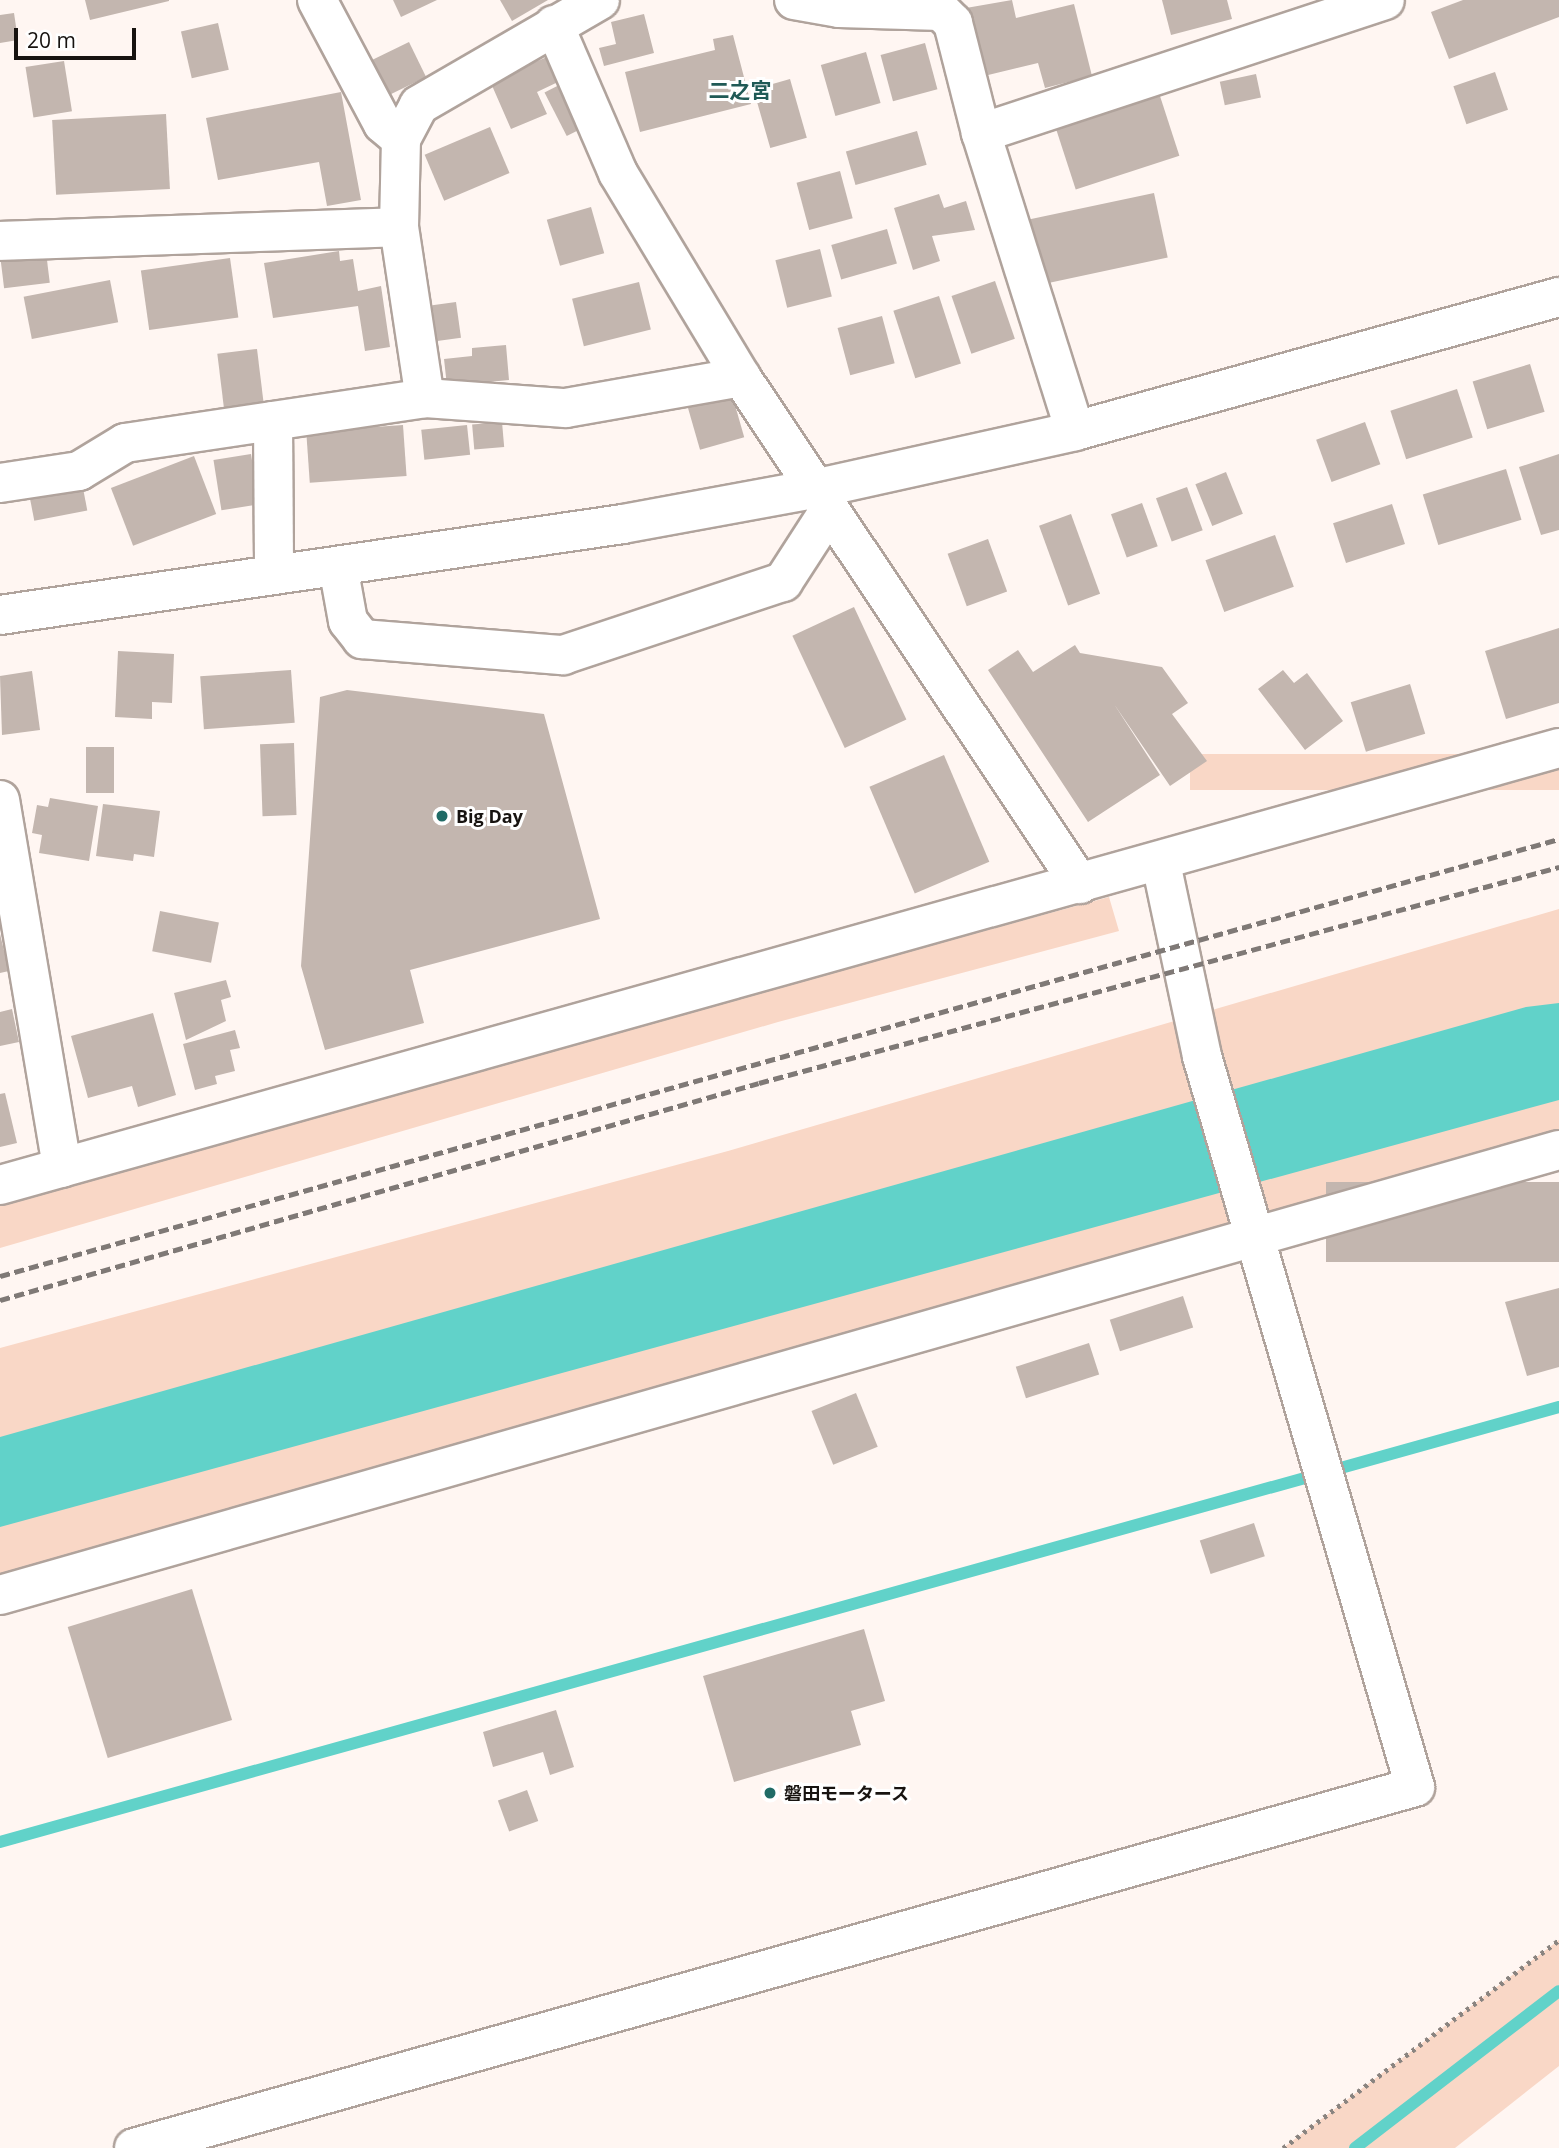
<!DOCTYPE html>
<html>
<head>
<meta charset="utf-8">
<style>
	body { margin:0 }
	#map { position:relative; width:1559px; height:2148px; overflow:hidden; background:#fff6f2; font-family:"Open Sans","Noto Sans JP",sans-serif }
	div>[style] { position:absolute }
	.green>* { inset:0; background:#f9d7c6; transform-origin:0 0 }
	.water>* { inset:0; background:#61d2c9 }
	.stream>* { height:12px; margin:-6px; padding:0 6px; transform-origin:6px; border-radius:6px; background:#61d2c9 }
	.building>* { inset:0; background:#c3b6af; transform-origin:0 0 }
	.path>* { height:4.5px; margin-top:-2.25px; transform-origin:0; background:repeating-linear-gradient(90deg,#8a8480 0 3.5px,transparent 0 8.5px) }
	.roads { filter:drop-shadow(2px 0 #b0a39c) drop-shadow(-2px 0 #b0a39c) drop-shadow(0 2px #b0a39c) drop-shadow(0 -2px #b0a39c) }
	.street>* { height:38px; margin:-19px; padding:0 19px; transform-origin:19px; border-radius:19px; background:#fff }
	.secondary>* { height:38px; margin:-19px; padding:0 19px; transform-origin:19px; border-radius:19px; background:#fff }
	.rail>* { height:5px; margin-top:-2.5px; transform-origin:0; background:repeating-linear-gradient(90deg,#7f7976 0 10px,transparent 0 15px) }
	.dots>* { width:19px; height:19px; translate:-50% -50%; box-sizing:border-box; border:4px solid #fff; border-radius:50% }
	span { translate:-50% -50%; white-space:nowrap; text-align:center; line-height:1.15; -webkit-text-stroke:6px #fff; paint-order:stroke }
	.poi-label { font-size:18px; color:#171310; font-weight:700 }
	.left { translate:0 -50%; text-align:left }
	.quarter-label { font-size:21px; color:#205a56; font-weight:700 }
	.scale { position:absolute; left:14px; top:28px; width:122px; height:32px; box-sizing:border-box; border:4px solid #171310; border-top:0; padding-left:9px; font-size:21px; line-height:24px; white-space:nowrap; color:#171310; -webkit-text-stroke:5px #fff; paint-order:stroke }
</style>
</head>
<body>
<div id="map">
	<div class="green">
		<i style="left:1559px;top:754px;width:36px;height:369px;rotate:90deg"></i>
		<i style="clip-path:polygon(1109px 897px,1119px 931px,778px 1022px,0 1248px,0 1199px)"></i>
		<i style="clip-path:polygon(1559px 909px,1559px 1153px,0 1596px,0 1348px,728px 1151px)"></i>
		<i style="clip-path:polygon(1559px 1940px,1559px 2066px,1455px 2148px,1283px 2148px)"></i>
	</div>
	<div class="water">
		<i style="clip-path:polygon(1559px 1003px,1559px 1100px,0 1527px,0 1437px,1526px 1007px)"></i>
	</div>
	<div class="stream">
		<i style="left:0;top:1842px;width:1619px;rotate:-15.59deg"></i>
		<i style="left:1355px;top:2148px;width:257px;rotate:-37.6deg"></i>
	</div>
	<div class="building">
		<i style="clip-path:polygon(85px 0,169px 0,169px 1px,90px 20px)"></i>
		<i style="clip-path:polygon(393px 0,437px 0,401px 17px)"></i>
		<i style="clip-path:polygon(500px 0,548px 0,512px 21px)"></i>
		<i style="clip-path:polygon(1012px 0,1016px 18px,1074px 4px,1092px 76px,1045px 88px,1038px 63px,984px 76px,966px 8px)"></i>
		<i style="clip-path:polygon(1162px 0,1227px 0,1232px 19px,1171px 35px)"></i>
		<i style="clip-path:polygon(1463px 0,1559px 0,1559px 17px,1449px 59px,1431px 12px)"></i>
		<i style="clip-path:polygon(14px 13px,18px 40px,0 43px,0 15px)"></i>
		<i style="clip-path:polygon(644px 14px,654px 53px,604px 66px,599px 48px,616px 44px,611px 22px)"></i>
		<i style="left:218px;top:23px;width:48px;height:38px;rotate:77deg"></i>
		<i style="clip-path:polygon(733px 35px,751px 104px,640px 132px,625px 72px,715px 50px,713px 39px)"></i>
		<i style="left:409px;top:42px;width:39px;height:48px;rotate:64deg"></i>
		<i style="left:925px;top:43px;width:48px;height:46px;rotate:75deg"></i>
		<i style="left:866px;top:52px;width:53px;height:47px;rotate:74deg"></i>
		<i style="clip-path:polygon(547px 57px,558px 82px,537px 92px,547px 114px,511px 129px,490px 81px)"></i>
		<i style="left:64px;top:61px;width:51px;height:39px;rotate:81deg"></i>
		<i style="left:1495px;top:72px;width:40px;height:44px;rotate:71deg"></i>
		<i style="left:1256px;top:74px;width:24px;height:37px;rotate:78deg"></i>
		<i style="left:790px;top:79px;width:61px;height:38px;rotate:74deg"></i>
		<i style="left:565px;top:82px;width:49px;height:23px;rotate:63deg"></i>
		<i style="clip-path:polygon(341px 92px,361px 200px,327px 206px,319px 162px,218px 180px,206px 118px)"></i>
		<i style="left:1159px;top:93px;width:66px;height:109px;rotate:72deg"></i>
		<i style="left:166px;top:114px;width:75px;height:114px;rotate:87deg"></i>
		<i style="left:490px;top:127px;width:50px;height:71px;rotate:67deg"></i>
		<i style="left:917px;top:131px;width:35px;height:74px;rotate:74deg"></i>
		<i style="left:840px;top:171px;width:49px;height:45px;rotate:75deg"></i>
		<i style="left:1154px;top:193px;width:66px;height:128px;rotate:78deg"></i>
		<i style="clip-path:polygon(939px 194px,944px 208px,966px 201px,975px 230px,932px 236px,940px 261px,913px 270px,894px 208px)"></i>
		<i style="left:591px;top:207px;width:48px;height:46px;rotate:74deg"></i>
		<i style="left:887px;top:229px;width:36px;height:58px;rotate:74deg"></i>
		<i style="left:820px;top:249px;width:49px;height:46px;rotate:76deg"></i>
		<i style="clip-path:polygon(339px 251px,340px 261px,353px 259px,358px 291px,381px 286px,390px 347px,365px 351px,358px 306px,273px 318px,264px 263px)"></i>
		<i style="left:46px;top:252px;width:31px;height:46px;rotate:83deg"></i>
		<i style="left:230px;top:258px;width:60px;height:90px;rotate:82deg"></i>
		<i style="left:110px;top:280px;width:43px;height:88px;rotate:79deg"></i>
		<i style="left:995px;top:281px;width:61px;height:46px;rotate:71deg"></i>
		<i style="left:639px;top:282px;width:49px;height:69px;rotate:76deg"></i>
		<i style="left:939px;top:296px;width:71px;height:48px;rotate:72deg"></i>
		<i style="left:456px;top:302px;width:36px;height:24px;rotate:82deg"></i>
		<i style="left:882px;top:316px;width:49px;height:46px;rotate:75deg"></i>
		<i style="clip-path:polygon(506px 345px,509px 380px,447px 386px,444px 359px,472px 356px,472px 348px)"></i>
		<i style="left:257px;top:349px;width:55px;height:40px;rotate:83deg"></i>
		<i style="left:1530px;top:364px;width:50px;height:60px;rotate:73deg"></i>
		<i style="left:1457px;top:389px;width:51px;height:70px;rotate:72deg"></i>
		<i style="left:731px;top:391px;width:48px;height:46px;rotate:74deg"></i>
		<i style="left:502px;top:422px;width:25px;height:30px;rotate:85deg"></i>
		<i style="left:1365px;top:422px;width:45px;height:52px;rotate:70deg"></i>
		<i style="left:403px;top:425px;width:51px;height:97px;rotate:86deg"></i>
		<i style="left:467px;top:425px;width:30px;height:46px;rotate:84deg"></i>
		<i style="left:251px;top:454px;width:51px;height:38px;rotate:81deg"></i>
		<i style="clip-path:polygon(1559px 454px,1559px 530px,1541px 535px,1519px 467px)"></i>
		<i style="left:194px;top:456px;width:62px;height:89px;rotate:69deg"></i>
		<i style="left:1506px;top:469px;width:53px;height:87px;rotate:73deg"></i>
		<i style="left:1226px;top:472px;width:45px;height:33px;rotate:68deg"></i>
		<i style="left:81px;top:478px;width:33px;height:54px;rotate:79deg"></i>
		<i style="left:1187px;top:487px;width:46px;height:33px;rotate:70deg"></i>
		<i style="left:1142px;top:503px;width:46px;height:33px;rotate:70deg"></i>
		<i style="left:1392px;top:504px;width:42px;height:62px;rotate:72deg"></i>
		<i style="left:1071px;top:514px;width:85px;height:34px;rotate:70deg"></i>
		<i style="left:1275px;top:535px;width:55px;height:74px;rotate:70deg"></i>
		<i style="left:988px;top:539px;width:56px;height:43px;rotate:70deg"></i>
		<i style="left:854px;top:607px;width:124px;height:68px;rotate:65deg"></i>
		<i style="clip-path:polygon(1559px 628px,1559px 703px,1506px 719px,1485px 651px)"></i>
		<i style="clip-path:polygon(1075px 645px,1080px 653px,1162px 667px,1188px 703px,1172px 714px,1207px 761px,1170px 786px,1114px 704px,1160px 775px,1088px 822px,988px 670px,1018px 650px,1033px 672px)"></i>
		<i style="clip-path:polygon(118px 651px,174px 654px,172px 703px,152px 702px,152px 719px,115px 717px)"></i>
		<i style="left:291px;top:670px;width:53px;height:91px;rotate:86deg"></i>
		<i style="clip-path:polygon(1283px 670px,1294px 683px,1307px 673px,1343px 721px,1305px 750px,1258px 689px)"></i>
		<i style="clip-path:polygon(32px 671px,40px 730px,2px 735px,0 676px)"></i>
		<i style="left:1410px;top:684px;width:52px;height:62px;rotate:73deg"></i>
		<i style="clip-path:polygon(347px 690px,544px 714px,600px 919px,410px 970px,424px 1023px,325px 1050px,301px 966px,320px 697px)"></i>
		<i style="left:294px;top:743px;width:72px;height:34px;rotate:88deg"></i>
		<i style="left:86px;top:747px;width:28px;height:46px"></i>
		<i style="left:944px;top:755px;width:116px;height:81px;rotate:67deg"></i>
		<i style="clip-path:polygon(50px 798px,98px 806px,89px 861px,39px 853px,42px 835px,32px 833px,37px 805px,48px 807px)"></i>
		<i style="clip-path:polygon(103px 804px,160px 811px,154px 857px,134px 854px,133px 861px,96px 856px)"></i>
		<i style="left:160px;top:911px;width:60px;height:41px;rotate:11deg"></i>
		<i style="clip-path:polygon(0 934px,9px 971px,0 973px)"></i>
		<i style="clip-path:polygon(226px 980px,231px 997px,221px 1000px,226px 1021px,186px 1040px,174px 993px)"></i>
		<i style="clip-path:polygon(12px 1009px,19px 1042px,0 1046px,0 1012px)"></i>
		<i style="clip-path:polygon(153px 1013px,176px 1095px,138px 1107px,132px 1086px,88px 1098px,71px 1036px)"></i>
		<i style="clip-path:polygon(235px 1030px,240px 1048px,230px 1050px,235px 1071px,215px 1076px,217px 1084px,195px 1090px,183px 1044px)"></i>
		<i style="clip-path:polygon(5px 1093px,17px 1143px,0 1147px,0 1094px)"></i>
		<i style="left:1559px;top:1182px;width:80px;height:233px;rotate:90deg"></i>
		<i style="clip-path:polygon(1559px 1288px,1559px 1367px,1527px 1376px,1505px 1302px)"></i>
		<i style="left:1183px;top:1296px;width:33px;height:77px;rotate:72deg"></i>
		<i style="left:1089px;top:1343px;width:33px;height:77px;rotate:72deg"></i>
		<i style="left:856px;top:1393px;width:58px;height:48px;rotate:68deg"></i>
		<i style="left:1254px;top:1523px;width:35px;height:57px;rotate:72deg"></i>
		<i style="left:192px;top:1589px;width:137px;height:130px;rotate:73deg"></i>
		<i style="clip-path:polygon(864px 1629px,885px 1701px,851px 1711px,861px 1745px,734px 1782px,703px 1676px)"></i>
		<i style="clip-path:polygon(556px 1710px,574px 1767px,550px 1775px,543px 1752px,493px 1767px,483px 1732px)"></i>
		<i style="left:527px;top:1790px;width:33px;height:31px;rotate:70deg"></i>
	</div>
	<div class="path">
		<i style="left:1283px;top:2148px;width:346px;rotate:-37deg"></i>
	</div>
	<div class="roads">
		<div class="street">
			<i style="left:317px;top:0;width:140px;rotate:62deg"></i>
			<i style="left:383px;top:124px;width:23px;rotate:40deg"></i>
			<i style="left:794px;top:0;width:46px;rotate:10.1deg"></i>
			<i style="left:839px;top:8px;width:102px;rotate:1.7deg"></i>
			<i style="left:941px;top:11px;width:17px;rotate:45deg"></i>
			<i style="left:953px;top:23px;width:114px;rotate:75.7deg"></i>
			<i style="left:554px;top:25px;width:161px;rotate:66.6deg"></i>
			<i style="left:618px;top:173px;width:238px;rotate:58.9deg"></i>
			<i style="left:741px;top:377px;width:610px;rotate:56.23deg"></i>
			<i style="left:399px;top:227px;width:173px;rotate:81.4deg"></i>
			<i style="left:0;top:241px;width:399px;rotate:-2deg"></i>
			<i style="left:399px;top:227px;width:88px;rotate:-88.7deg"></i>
			<i style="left:401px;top:139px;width:38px;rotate:-62deg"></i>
			<i style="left:419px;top:105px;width:209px;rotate:-30.1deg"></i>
			<i style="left:273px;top:421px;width:153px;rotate:89.6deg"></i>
			<i style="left:1075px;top:431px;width:312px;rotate:-107.5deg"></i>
			<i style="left:981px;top:133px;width:425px;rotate:-18.2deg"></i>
			<i style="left:0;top:483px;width:80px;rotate:-8.6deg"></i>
			<i style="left:79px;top:471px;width:54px;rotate:-31.3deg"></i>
			<i style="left:125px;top:443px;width:303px;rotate:-8.5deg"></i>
			<i style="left:425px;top:398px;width:141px;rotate:4.1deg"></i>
			<i style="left:566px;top:408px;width:178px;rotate:-10deg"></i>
			<i style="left:338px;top:566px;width:56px;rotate:79.7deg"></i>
			<i style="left:348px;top:621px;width:23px;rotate:52deg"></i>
			<i style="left:362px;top:639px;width:202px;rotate:4.6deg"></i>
			<i style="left:563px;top:655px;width:232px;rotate:-18.4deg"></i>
			<i style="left:783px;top:582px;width:85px;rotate:-57.1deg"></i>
			<i style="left:0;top:800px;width:373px;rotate:80.4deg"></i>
			<i style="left:0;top:1185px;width:1619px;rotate:-15.66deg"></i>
			<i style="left:0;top:1595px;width:1621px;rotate:-15.93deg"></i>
			<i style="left:134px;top:2148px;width:1331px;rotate:-15.74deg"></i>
			<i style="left:1415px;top:1787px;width:761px;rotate:-106.25deg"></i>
			<i style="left:1202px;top:1056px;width:197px;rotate:-102deg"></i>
		</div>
		<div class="secondary">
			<i style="left:0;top:615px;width:630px;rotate:-8.31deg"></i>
			<i style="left:623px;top:524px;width:194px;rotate:-10.4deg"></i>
			<i style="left:814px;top:489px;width:267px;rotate:-12.5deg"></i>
			<i style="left:1075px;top:431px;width:502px;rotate:-15.48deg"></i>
		</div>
	</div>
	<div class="rail">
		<i style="left:0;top:1276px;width:1619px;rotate:-15.66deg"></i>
		<i style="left:0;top:1300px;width:789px;rotate:-15.96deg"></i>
		<i style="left:759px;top:1083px;width:829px;rotate:-15.11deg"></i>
	</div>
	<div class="dots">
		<i style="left:442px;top:816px;background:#206b66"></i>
		<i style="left:770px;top:1793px;background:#206b66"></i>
	</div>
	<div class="poi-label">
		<span class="left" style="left:456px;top:816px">Big Day</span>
		<span class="left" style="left:784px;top:1793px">磐田モータース</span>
	</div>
	<div class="quarter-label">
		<span style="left:740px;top:90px">二之宮</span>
	</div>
	<div class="scale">20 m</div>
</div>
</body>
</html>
